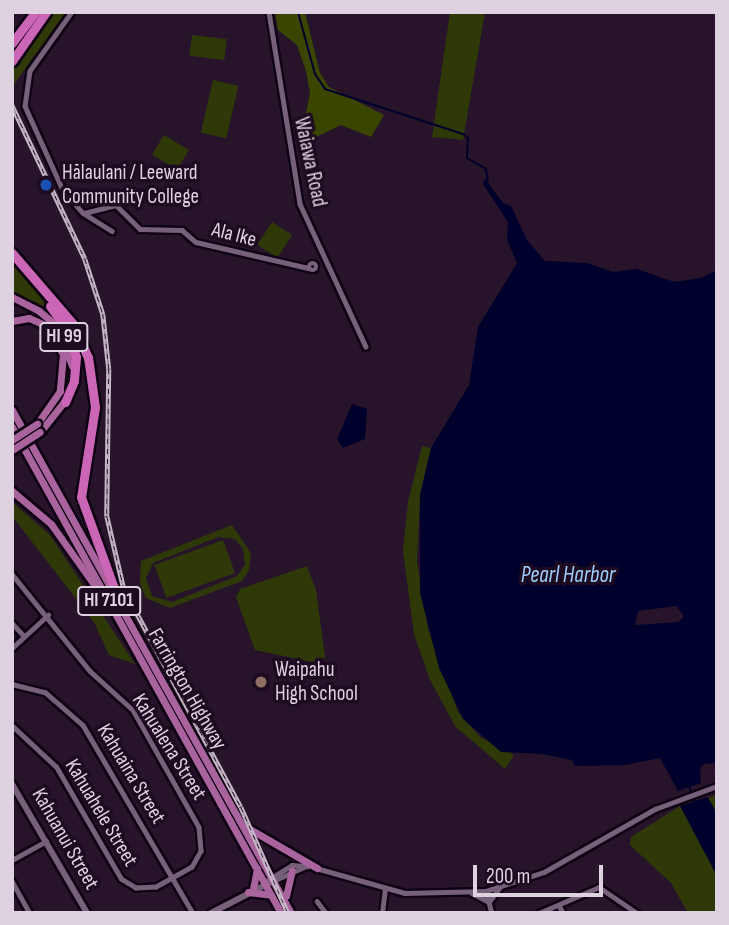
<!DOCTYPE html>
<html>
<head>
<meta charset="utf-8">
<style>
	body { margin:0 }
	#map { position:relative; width:729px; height:925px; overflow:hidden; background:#27142b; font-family:"Sofia Sans Condensed",sans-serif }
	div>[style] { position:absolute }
	.green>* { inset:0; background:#2f3908; transform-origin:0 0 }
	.forest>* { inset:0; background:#3a4600 }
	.water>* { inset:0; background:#00002c }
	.pier>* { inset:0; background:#27142b }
	.stream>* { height:2px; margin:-1px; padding:0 1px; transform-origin:1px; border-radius:1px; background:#00002c }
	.roads { filter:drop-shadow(2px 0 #0f0213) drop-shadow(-2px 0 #0f0213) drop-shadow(0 2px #0f0213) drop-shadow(0 -2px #0f0213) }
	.street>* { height:4.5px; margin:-2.25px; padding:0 2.25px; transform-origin:2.25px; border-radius:2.25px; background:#76607a }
	.street>.ring { margin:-2.25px; padding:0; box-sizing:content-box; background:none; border:4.5px solid #76607a; border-radius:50% }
	.secondary>* { height:6px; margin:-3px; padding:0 3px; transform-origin:3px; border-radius:3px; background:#76607a }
	.primary>* { height:7px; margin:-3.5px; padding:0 3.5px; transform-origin:3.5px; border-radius:3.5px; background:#a9639d }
	.highway>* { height:9px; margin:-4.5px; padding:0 4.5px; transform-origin:4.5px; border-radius:4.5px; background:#cb65b5 }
	.rail>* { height:4.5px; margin-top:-2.25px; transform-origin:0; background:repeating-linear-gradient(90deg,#1d0b21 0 5px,#c4b6c6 0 10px); box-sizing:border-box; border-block:2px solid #c4b6c6 }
	.bridges { filter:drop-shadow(2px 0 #0f0213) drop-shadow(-2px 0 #0f0213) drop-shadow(0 2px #0f0213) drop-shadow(0 -2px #0f0213) }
	.primary-bridge>* { height:7px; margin:-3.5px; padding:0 3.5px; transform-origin:3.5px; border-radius:3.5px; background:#a9639d }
	.dots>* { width:19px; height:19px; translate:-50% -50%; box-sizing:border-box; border:4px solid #1d0b21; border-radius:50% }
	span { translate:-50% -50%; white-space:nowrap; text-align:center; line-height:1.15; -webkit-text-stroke:7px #1d0b21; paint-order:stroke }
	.shield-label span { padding:2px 5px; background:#1d0b21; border:2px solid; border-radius:5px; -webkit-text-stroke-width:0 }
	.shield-label { font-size:19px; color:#ded1e0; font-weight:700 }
	.street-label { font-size:21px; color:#ded1e0 }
	.poi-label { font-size:21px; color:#ded1e0 }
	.left { translate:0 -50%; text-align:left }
	.water-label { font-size:23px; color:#9ecefe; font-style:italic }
	.frame { position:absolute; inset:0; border:14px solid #ded1e0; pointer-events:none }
	.scale { position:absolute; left:473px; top:865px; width:130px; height:32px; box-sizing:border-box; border:4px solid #ded1e0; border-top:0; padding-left:9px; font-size:21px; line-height:24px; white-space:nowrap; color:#ded1e0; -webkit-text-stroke:5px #1d0b21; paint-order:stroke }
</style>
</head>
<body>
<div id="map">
	<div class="green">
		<i style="clip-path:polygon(48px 12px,67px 12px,12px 87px,12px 63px)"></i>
		<i style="clip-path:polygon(450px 12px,485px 12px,463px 140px,432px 137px)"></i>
		<i style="left:192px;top:35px;width:35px;height:21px;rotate:7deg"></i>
		<i style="left:213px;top:80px;width:26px;height:54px;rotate:13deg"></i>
		<i style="left:164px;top:135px;width:29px;height:23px;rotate:31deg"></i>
		<i style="left:272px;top:222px;width:24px;height:27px;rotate:33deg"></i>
		<i style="clip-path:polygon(12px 259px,53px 314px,53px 316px,12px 294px)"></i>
		<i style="clip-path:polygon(422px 446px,431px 448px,420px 495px,417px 562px,428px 629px,458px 712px,480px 737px,514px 755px,505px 769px,455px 726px,430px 680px,414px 634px,403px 551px,408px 502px)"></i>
		<i style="clip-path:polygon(12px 502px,50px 535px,135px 664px,109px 655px,94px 622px,12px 516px)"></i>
		<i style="clip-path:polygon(evenodd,232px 525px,251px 553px,249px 570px,242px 581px,170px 608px,146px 598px,140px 584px,141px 561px,232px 525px,218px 537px,235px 539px,243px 549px,245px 565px,237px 576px,172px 602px,152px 596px,146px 578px,153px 563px,218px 537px)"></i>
		<i style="left:223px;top:540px;width:35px;height:73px;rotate:70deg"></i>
		<i style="clip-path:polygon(307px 566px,316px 590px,325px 657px,317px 663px,255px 650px,236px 597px,240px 589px)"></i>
		<i style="clip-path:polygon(717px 795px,717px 913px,688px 913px,671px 883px,630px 845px,631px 837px,680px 806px)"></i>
	</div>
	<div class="forest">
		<i style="clip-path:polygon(275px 12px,305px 12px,320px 73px,329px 87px,384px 115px,371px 137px,341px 125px,310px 140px,303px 128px,310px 93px,306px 71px,297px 45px,278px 30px)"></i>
	</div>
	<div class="water">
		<i style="clip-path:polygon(485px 179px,503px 203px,511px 206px,527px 240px,545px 261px,587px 263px,613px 272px,637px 269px,674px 282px,701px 278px,717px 270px,717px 763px,704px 764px,700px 769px,701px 783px,678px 791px,660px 758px,626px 765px,575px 766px,572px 760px,542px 754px,501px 752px,463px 719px,439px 668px,420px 593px,420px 495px,431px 448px,469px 385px,478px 327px,517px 263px,507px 240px,508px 222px,483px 184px)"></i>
		<i style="clip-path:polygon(352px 404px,367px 409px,365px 439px,343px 448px,337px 439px)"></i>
		<i style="clip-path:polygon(708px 797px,717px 814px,717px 876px,680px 806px)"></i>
	</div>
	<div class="pier">
		<i style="clip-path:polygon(676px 606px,684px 616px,679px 622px,635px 625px,638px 611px)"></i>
	</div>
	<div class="stream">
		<i style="left:298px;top:12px;width:64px;rotate:74.7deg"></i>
		<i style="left:315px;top:74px;width:18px;rotate:56deg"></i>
		<i style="left:325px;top:89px;width:145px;rotate:18.1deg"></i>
		<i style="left:463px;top:134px;width:6px;rotate:39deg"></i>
		<i style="left:468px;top:138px;width:20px;rotate:93deg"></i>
		<i style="left:467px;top:158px;width:22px;rotate:30deg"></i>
		<i style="left:486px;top:169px;width:12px;rotate:81deg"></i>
		<i style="left:689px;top:787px;width:15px;rotate:67deg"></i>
	</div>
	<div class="roads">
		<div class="street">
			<i style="left:72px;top:12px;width:72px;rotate:125.4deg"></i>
			<i style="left:30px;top:71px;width:35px;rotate:98deg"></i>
			<i style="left:25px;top:106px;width:92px;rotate:65.7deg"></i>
			<i style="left:63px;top:190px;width:30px;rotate:49deg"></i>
			<i style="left:83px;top:213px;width:34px;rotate:32deg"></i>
			<i style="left:269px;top:12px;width:194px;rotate:80.8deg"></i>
			<i style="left:300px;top:204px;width:157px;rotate:65.2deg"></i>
			<i style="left:84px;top:213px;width:33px;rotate:-14deg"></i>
			<i style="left:116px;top:205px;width:34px;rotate:45deg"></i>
			<i style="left:140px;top:229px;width:42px;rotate:1.4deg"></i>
			<i style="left:182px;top:230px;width:18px;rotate:41deg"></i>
			<i style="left:196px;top:242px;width:116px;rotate:13deg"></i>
			<i class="ring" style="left:309px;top:263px;width:3.5px;height:3.5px"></i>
			<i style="left:12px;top:574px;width:124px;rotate:51.2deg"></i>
			<i style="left:90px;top:671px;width:58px;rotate:42.2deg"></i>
			<i style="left:133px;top:710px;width:134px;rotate:60.6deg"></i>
			<i style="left:199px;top:827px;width:24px;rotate:85deg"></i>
			<i style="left:201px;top:851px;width:18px;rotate:119deg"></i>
			<i style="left:192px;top:867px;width:41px;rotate:150.9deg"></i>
			<i style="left:156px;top:887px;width:20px;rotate:177deg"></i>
			<i style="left:136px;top:888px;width:17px;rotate:-149deg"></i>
			<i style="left:121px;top:879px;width:129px;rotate:-120.1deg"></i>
			<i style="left:56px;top:767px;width:60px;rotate:-137deg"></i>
			<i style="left:12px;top:623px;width:16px;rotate:47deg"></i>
			<i style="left:12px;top:648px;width:49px;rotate:-42.5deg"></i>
			<i style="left:12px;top:684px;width:34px;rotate:14deg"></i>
			<i style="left:45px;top:692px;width:50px;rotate:41deg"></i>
			<i style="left:83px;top:725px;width:218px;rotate:59.7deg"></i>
			<i style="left:12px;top:860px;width:39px;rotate:-29deg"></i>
			<i style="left:316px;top:868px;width:92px;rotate:15.7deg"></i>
			<i style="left:405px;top:893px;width:81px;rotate:-1.4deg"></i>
			<i style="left:486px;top:891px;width:61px;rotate:-18.1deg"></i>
			<i style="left:544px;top:872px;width:128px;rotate:-29.6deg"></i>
			<i style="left:655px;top:809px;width:66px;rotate:-20.4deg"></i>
			<i style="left:275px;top:880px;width:35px;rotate:-24deg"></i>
			<i style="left:12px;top:881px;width:37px;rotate:61deg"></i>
			<i style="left:265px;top:882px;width:32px;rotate:-32deg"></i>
			<i style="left:292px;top:865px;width:16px;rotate:4deg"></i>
			<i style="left:486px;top:891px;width:23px;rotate:75deg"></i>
			<i style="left:472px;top:893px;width:19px;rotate:28deg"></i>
			<i style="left:489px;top:902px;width:17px;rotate:-54deg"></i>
			<i style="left:317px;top:901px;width:15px;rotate:53deg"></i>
			<i style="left:559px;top:905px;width:9px;rotate:63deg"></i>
			<i style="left:382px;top:913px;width:23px;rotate:-83deg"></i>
			<i style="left:539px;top:913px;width:65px;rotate:-23.4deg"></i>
			<i style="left:599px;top:887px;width:46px;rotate:34.4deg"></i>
		</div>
		<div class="secondary">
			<i style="left:12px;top:784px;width:149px;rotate:59.8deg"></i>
			<i style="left:211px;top:913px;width:72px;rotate:-27.3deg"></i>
		</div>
		<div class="primary">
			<i style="left:12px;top:297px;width:30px;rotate:27deg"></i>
			<i style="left:39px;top:311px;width:23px;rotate:40deg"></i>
			<i style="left:57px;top:326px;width:43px;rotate:69.4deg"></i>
			<i style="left:12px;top:321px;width:17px;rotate:-10deg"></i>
			<i style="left:29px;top:318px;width:17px;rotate:24deg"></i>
			<i style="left:45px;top:325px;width:34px;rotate:58deg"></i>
			<i style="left:63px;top:354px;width:37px;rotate:95deg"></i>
			<i style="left:60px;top:391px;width:40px;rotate:124.9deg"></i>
			<i style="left:12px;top:410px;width:202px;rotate:61deg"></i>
			<i style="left:12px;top:427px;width:555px;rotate:61.04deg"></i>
			<i style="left:40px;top:432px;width:43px;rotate:-51.5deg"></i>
			<i style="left:12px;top:491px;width:51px;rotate:40.2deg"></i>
			<i style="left:51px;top:524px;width:85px;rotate:54.6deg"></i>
			<i style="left:120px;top:606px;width:351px;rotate:60.9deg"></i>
			<i style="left:248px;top:828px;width:80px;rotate:30.1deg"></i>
			<i style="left:253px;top:889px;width:21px;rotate:-79deg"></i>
			<i style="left:248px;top:892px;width:23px;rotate:7deg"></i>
			<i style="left:286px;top:896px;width:26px;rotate:-77deg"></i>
		</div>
		<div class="highway">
			<i style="left:12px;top:43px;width:39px;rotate:-53deg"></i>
			<i style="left:12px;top:61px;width:60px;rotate:-55.2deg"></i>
			<i style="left:12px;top:253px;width:94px;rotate:49.3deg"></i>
			<i style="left:73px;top:324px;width:36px;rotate:66deg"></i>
			<i style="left:88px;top:357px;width:50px;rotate:82deg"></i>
			<i style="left:95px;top:407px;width:91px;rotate:98.8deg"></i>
			<i style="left:81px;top:497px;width:120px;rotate:70.1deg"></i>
			<i style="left:50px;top:306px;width:33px;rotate:55deg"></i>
			<i style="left:69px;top:333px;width:25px;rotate:74deg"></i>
			<i style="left:76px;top:357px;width:24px;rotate:95deg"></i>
			<i style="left:74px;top:381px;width:23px;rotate:113deg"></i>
		</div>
	</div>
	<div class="rail">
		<i style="left:12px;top:105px;width:170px;rotate:64.6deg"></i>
		<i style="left:85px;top:259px;width:58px;rotate:71.9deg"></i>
		<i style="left:103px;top:314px;width:55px;rotate:83.8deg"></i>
		<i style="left:109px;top:369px;width:147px;rotate:90.8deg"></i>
		<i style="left:107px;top:516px;width:75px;rotate:76.9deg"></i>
		<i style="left:124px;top:589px;width:247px;rotate:61.8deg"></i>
		<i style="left:241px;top:807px;width:116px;rotate:66.1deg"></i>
	</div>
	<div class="bridges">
		<div class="primary-bridge">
			<i style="left:12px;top:440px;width:30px;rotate:-33deg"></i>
			<i style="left:12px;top:450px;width:33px;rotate:-33deg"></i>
		</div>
	</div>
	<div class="dots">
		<i style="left:46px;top:185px;background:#1a4fb4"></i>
		<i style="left:261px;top:682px;background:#8d6e63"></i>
	</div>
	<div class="shield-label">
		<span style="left:64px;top:337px">HI 99</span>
		<span style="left:109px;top:601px">HI 7101</span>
	</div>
	<div class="street-label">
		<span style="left:310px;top:162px;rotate:78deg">Waiawa Road</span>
		<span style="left:234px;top:235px;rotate:14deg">Ala Ike</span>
		<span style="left:187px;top:689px;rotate:60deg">Farrington Highway</span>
		<span style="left:169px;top:747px;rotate:58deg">Kahualena Street</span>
		<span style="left:131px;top:774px;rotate:59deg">Kahuaina Street</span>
		<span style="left:101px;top:813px;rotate:59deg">Kahuahele Street</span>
		<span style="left:65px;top:839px;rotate:60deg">Kahuanui Street</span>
	</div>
	<div class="poi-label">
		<span class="left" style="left:62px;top:185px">Hālaulani / Leeward<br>Community College</span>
		<span class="left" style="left:275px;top:682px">Waipahu<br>High School</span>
	</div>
	<div class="water-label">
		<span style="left:568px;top:575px">Pearl Harbor</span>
	</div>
	<div class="frame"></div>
	<div class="scale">200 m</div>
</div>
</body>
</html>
